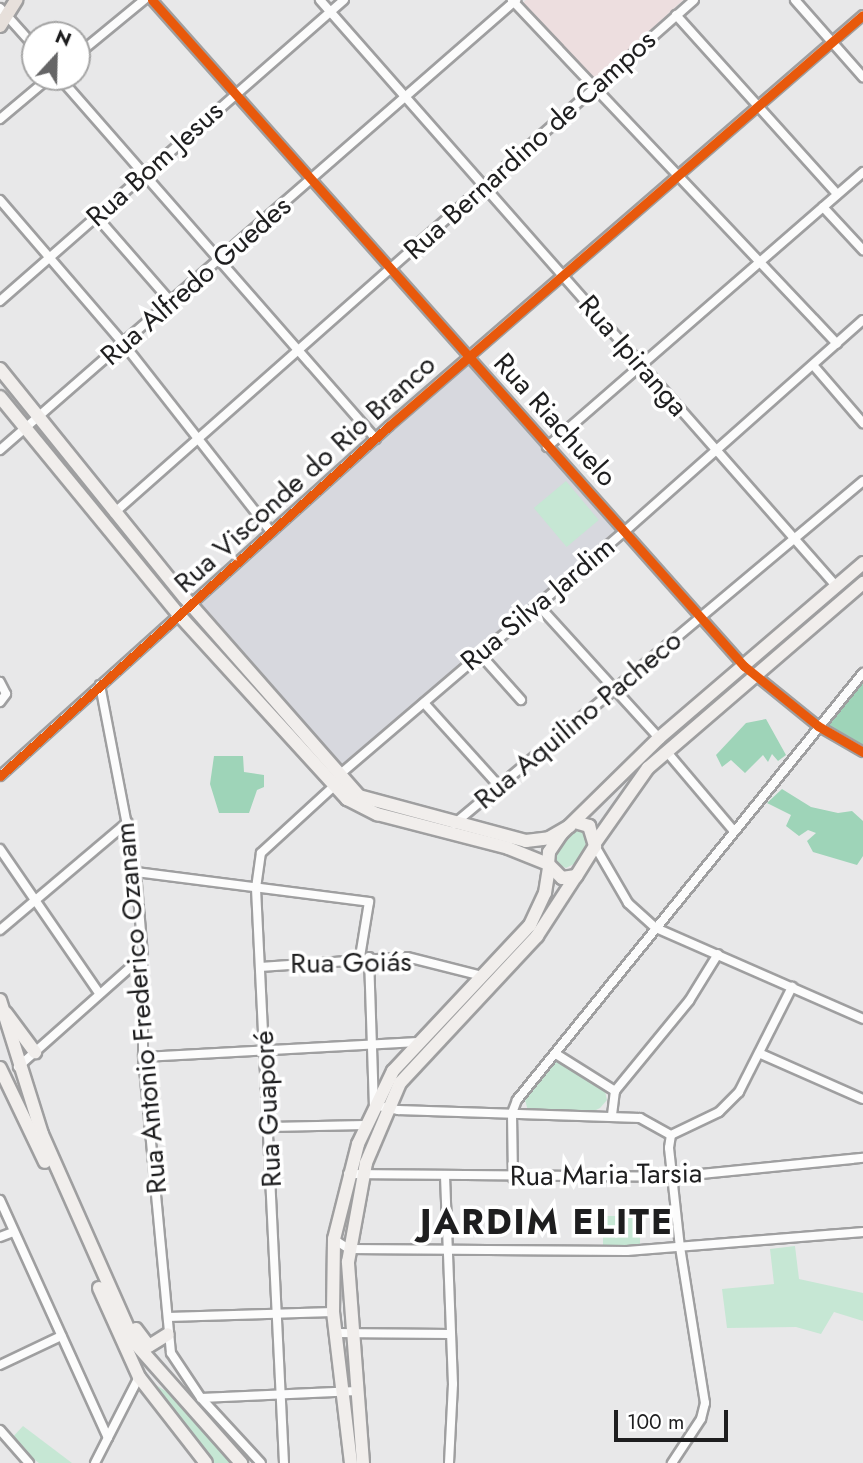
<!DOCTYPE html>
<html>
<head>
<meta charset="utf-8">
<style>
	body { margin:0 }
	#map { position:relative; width:863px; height:1463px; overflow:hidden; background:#e8e8e9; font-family:Jost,sans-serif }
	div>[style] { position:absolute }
	.built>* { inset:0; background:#d7d8de; transform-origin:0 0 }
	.education>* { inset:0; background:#eddedf }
	.green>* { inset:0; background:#c6e7d4; transform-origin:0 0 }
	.forest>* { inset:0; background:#9ed4b8 }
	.roads { filter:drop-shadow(2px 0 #9f9fa0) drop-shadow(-2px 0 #9f9fa0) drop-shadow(0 2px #9f9fa0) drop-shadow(0 -2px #9f9fa0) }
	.street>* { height:8px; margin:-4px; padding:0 4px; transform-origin:4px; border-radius:4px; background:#fcfcfc }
	.secondary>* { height:12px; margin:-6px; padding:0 6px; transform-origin:6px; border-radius:6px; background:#f1eeec }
	.primary>* { height:12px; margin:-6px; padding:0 6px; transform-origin:6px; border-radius:6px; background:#e7e0db }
	.cycleway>* { height:9px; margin:-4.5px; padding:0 4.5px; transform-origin:4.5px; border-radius:4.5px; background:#e8590c }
	span { translate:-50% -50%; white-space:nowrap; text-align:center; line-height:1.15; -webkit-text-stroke:7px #fff; paint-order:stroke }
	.street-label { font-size:28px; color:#1e1e1f }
	.district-label { font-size:35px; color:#1e1e1f; font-weight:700; letter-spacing:2px }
	.north { position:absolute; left:21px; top:21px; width:70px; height:70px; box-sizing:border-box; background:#fff; border:2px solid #a5a5a5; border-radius:50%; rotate:22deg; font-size:19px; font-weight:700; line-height:28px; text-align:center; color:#1e1e1f }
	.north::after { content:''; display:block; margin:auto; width:24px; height:32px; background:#656566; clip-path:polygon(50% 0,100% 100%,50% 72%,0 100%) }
	.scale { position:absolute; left:614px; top:1410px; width:114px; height:32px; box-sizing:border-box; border:4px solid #1e1e1f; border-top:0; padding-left:9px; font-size:21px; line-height:24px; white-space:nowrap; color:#1e1e1f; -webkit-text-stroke:5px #fff; paint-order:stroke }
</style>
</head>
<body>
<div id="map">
	<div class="built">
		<i style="left:468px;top:364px;width:224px;height:362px;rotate:48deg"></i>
	</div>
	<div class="education">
		<i style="clip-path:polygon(526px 0,683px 0,593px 83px,522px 3px)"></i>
	</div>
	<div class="green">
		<i style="left:566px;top:481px;width:51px;height:42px;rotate:50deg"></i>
		<i style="clip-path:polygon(573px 829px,586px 833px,590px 842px,574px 864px,566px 868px,557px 864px,555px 854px)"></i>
		<i style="clip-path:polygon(556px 1058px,605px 1091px,607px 1100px,600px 1108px,590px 1113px,528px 1111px,524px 1096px)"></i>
		<i style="left:603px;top:1216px;width:37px;height:29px"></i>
		<i style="clip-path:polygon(795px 1246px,799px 1279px,863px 1293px,863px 1321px,834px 1312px,821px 1334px,796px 1327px,727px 1328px,722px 1289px,774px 1284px,770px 1249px)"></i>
		<i style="clip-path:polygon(151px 1382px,172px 1395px,234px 1463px,214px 1463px)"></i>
		<i style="clip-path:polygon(23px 1426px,72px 1463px,39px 1463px,9px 1441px)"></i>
	</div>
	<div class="forest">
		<i style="clip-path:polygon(863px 680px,863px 748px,823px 725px)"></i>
		<i style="clip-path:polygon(766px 719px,786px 755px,778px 761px,772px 754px,768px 762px,763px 755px,745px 773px,731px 760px,722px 767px,716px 755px,746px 723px)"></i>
		<i style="clip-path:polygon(214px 756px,243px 756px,244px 772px,264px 775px,264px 787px,257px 790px,249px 813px,219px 813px,210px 784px)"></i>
		<i style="clip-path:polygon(782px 789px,811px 807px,838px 813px,852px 811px,863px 821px,863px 856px,857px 865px,813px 852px,807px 841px,816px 833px,808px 830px,799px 836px,786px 826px,791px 815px,767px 803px)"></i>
	</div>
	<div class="roads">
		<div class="street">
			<i style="left:152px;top:0;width:891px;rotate:48.37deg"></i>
			<i style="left:744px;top:666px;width:95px;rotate:39deg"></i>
			<i style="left:818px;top:726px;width:52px;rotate:30deg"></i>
			<i style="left:320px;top:0;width:781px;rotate:48.63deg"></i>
			<i style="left:512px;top:0;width:473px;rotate:46.6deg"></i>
			<i style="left:795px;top:0;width:103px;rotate:48.6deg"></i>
			<i style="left:0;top:8px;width:52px;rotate:48.1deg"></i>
			<i style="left:676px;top:15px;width:241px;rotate:48deg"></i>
			<i style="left:77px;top:55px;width:87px;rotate:-39.4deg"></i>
			<i style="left:59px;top:77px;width:481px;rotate:48.8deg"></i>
			<i style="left:0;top:119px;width:65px;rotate:-40deg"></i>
			<i style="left:0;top:200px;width:189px;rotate:49.3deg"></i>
			<i style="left:123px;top:343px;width:240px;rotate:51.9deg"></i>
			<i style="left:823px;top:207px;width:59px;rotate:47.1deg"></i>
			<i style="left:96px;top:216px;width:114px;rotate:48.9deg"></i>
			<i style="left:0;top:301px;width:457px;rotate:-41.2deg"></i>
			<i style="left:813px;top:365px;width:77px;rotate:49.2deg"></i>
			<i style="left:547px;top:447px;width:419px;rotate:-41deg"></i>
			<i style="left:0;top:450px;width:685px;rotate:-41.09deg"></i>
			<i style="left:114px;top:513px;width:774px;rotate:-41.49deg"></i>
			<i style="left:538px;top:605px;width:180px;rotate:47.7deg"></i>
			<i style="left:479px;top:653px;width:63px;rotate:48.2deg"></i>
			<i style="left:0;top:682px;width:13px;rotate:63deg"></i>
			<i style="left:6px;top:694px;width:10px;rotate:127deg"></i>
			<i style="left:100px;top:685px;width:190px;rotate:79.1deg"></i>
			<i style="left:136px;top:872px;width:84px;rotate:85.2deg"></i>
			<i style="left:143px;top:956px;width:101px;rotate:90deg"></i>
			<i style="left:143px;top:1057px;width:297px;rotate:84.6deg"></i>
			<i style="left:171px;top:1353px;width:54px;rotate:56.3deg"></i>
			<i style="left:201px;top:1398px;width:88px;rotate:47.3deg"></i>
			<i style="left:424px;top:703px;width:110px;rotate:47.9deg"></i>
			<i style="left:666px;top:751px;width:104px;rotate:49.7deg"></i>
			<i style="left:0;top:776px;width:523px;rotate:-41.98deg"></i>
			<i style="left:389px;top:426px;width:627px;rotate:-40.93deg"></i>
			<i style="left:338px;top:776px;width:376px;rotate:-40.5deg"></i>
			<i style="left:624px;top:532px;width:319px;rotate:-41.6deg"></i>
			<i style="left:454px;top:824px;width:534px;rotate:-39.98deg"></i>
			<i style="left:595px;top:846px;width:66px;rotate:59.9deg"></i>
			<i style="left:628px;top:903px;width:38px;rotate:42deg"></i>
			<i style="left:656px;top:928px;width:226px;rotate:23.7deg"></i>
			<i style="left:0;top:849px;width:175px;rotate:55.5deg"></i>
			<i style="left:136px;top:872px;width:235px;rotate:7.3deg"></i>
			<i style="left:369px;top:902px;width:56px;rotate:99.3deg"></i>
			<i style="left:0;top:930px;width:167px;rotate:-40.2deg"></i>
			<i style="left:369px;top:957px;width:148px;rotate:88.1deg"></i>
			<i style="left:374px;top:1105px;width:25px;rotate:12deg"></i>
			<i style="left:398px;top:1110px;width:242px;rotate:1.9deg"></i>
			<i style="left:640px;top:1118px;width:35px;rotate:29deg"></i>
			<i style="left:260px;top:967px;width:147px;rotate:-3.9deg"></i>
			<i style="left:407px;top:957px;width:77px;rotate:14.2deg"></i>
			<i style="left:556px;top:1054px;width:70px;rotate:32.1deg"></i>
			<i style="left:761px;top:1054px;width:111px;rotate:23.8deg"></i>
			<i style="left:143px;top:1057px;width:276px;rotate:-3.1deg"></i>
			<i style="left:18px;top:1067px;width:167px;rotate:-41.6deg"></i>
			<i style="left:612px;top:1115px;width:24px;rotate:-83deg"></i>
			<i style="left:615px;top:1091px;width:117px;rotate:-50.6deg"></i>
			<i style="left:689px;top:1001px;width:55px;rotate:-58.3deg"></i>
			<i style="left:270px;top:1127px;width:95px;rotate:-1.2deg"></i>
			<i style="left:671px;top:1135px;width:13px;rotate:99deg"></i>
			<i style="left:669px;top:1148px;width:100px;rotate:83.7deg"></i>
			<i style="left:680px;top:1247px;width:158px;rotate:80.9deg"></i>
			<i style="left:705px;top:1403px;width:16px;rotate:104deg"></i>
			<i style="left:701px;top:1419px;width:53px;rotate:123.4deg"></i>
			<i style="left:671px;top:1135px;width:53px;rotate:-25.6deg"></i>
			<i style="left:719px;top:1112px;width:28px;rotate:-45deg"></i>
			<i style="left:739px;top:1092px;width:118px;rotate:-63.2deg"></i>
			<i style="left:348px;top:1174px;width:323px;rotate:0.5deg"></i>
			<i style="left:671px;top:1177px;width:193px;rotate:-5.7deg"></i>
			<i style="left:445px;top:1176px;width:208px;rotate:87.8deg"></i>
			<i style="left:453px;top:1384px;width:79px;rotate:92.9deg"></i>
			<i style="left:513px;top:1178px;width:65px;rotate:-90.9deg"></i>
			<i style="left:512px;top:1113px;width:14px;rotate:-69deg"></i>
			<i style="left:517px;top:1100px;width:550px;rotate:-50.98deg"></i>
			<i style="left:0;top:1200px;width:261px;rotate:65.6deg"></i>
			<i style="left:0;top:1237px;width:14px;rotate:-21deg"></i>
			<i style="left:335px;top:1240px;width:17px;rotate:33deg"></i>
			<i style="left:349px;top:1249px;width:278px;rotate:0.4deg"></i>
			<i style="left:627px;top:1251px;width:237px;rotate:-4.6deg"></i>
			<i style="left:168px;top:1317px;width:165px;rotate:-1.7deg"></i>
			<i style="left:335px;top:1333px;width:115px;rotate:0.5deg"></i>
			<i style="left:0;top:1365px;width:68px;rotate:-25.4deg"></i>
			<i style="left:201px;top:1398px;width:156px;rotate:-2.6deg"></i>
			<i style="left:0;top:1430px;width:44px;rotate:48.7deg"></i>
			<i style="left:95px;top:1463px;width:97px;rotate:-62.9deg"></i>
			<i style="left:284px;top:1463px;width:576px;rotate:-92.79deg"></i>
			<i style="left:256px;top:888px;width:35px;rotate:-82deg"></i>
			<i style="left:261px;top:853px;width:98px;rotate:-42.5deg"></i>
		</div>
		<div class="secondary">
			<i style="left:0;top:369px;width:294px;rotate:51.1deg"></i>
			<i style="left:185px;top:598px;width:264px;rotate:48.7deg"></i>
			<i style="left:359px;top:796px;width:173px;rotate:15.1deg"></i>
			<i style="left:526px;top:841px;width:23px;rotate:-7deg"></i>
			<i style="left:549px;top:838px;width:24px;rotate:-30deg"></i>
			<i style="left:0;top:397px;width:283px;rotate:50.6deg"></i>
			<i style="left:180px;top:616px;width:248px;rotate:47.6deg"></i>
			<i style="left:347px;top:799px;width:34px;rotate:27deg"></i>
			<i style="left:377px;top:814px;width:135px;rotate:14.5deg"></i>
			<i style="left:508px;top:848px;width:43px;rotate:21.8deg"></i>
			<i style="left:575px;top:822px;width:15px;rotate:16deg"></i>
			<i style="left:589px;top:826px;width:21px;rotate:73deg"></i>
			<i style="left:595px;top:846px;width:36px;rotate:122deg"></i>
			<i style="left:576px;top:876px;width:14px;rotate:172deg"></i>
			<i style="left:562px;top:878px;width:20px;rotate:-135deg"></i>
			<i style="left:548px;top:864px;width:12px;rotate:-85deg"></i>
			<i style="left:549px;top:852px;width:22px;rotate:-56deg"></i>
			<i style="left:561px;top:834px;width:137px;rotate:-44.4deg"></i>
			<i style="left:659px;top:738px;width:269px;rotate:-40.6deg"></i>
			<i style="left:595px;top:843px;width:92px;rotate:-54.8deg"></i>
			<i style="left:648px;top:768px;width:284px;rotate:-40.7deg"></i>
			<i style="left:0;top:1000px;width:140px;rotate:72.6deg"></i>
			<i style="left:42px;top:1134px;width:227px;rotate:66.1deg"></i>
			<i style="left:134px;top:1342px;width:162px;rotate:48.5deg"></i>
			<i style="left:6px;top:1013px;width:49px;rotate:53.4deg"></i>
			<i style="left:0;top:1068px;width:104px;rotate:64.4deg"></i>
			<i style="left:99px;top:1288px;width:98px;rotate:65.8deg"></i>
			<i style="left:139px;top:1377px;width:109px;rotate:52.1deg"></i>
			<i style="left:136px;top:1329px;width:21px;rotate:53deg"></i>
			<i style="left:149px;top:1346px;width:22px;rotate:-32deg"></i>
			<i style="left:351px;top:1463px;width:152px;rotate:-96.8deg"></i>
			<i style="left:333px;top:1312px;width:73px;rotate:-89.2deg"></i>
			<i style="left:334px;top:1239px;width:98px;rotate:-75.8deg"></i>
			<i style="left:358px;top:1144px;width:81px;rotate:-64.4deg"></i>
			<i style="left:393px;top:1071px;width:200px;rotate:-46.8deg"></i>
			<i style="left:530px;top:925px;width:35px;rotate:-65deg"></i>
			<i style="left:545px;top:893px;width:25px;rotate:-81deg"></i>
			<i style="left:363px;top:1463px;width:202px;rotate:-94.3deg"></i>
			<i style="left:348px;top:1262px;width:101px;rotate:-79.7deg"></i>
			<i style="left:366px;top:1163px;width:87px;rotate:-67deg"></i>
			<i style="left:400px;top:1083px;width:201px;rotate:-47deg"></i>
			<i style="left:537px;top:936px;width:72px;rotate:-57deg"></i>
		</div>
		<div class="primary">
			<i style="left:0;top:26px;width:31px;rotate:-58deg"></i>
		</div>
	</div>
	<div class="cycleway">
		<i style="left:152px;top:0;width:891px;rotate:48.37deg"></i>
		<i style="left:744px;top:666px;width:95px;rotate:39deg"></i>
		<i style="left:818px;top:726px;width:52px;rotate:30deg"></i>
		<i style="left:0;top:776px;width:523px;rotate:-41.98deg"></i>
		<i style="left:389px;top:426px;width:627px;rotate:-40.93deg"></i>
	</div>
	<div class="street-label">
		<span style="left:530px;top:145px;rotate:-42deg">Rua Bernardino de Campos</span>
		<span style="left:155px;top:164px;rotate:-42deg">Rua Bom Jesus</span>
		<span style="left:196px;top:281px;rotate:-41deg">Rua Alfredo Guedes</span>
		<span style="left:633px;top:356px;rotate:49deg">Rua Ipiranga</span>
		<span style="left:555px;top:420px;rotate:48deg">Rua Riachuelo</span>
		<span style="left:305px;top:474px;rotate:-42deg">Rua Visconde do Rio Branco</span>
		<span style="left:538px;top:604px;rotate:-40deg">Rua Silva Jardim</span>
		<span style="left:578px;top:720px;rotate:-40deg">Rua Aquilino Pacheco</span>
		<span style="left:351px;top:963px;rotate:-1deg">Rua Goiás</span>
		<span style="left:141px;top:1008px;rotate:-95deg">Rua Antonio Frederico Ozanam</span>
		<span style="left:268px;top:1109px;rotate:-93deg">Rua Guaporé</span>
		<span style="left:606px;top:1175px;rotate:-1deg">Rua Maria Tarsia</span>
	</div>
	<div class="district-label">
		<span style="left:547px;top:1222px">JARDIM ELITE</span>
	</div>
	<div class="north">N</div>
	<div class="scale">100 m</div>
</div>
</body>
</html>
